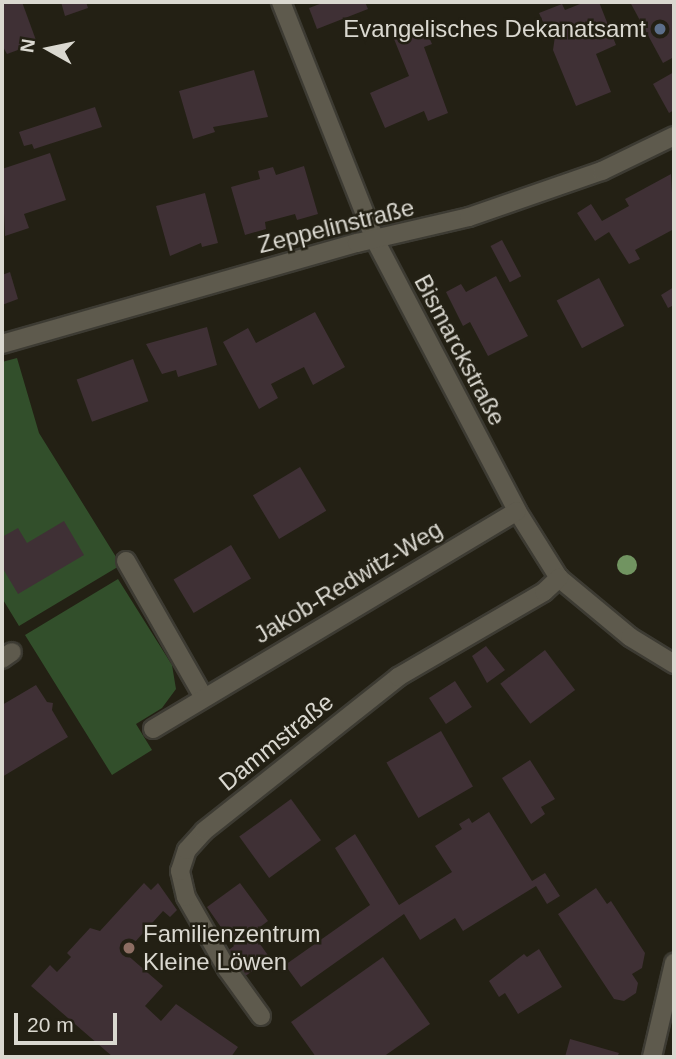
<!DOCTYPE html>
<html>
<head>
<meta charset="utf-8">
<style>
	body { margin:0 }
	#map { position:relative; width:676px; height:1059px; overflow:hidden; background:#232014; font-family:Arial,sans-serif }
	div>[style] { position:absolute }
	.green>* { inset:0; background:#324f2b }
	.building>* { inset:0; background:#3f3035; transform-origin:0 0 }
	.roads { filter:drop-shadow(2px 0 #3d3b33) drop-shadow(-2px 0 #3d3b33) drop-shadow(0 2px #3d3b33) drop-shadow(0 -2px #3d3b33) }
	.minor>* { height:18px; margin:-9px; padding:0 9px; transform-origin:9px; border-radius:9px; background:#5e5a4d }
	.trees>* { width:20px; height:20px; margin:-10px; border-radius:50%; background:#719461 }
	.dots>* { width:19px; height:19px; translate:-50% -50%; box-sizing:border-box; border:4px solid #232014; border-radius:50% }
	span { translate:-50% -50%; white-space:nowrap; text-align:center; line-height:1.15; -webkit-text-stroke:5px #232014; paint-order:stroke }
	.poi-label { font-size:24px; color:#dad8d0 }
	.right { translate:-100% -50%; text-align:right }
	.left { translate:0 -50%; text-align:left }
	.street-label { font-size:24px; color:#dad8d0 }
	.frame { position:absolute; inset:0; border:4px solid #dad8d0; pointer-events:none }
	.north { position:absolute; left:14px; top:14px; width:70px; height:70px; -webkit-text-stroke:5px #232014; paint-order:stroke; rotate:279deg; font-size:19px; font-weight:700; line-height:28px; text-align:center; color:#dad8d0 }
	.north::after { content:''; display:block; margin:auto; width:24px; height:32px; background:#dad8d0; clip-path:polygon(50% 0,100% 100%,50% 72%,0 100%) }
	.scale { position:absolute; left:14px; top:1013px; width:103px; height:32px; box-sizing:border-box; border:4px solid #dad8d0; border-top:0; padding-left:9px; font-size:21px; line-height:24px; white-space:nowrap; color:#dad8d0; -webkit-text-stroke:5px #232014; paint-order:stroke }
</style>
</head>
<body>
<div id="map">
	<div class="green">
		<i style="clip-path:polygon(17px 358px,39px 433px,121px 565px,19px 626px,2px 598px,2px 362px)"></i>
		<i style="clip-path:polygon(118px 579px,172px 665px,176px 689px,162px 708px,136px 724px,152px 750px,112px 775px,25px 635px)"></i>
	</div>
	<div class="building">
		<i style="clip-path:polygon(2px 2px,22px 2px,37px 43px,7px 54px,2px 45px)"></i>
		<i style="clip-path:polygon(61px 2px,86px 2px,88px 8px,65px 16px)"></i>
		<i style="clip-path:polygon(325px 2px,365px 2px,368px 9px,317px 29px,309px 8px)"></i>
		<i style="clip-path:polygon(585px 2px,599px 2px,616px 45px,596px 54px,611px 92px,576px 106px,553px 50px,555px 36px,548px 33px,539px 13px,562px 4px,565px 10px)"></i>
		<i style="clip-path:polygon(630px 2px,674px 2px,674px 57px,663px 63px)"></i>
		<i style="clip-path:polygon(424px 26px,432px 44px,424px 47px,448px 113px,428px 121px,424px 111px,385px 128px,370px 93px,409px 76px,394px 39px)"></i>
		<i style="clip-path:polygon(254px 70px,268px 117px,213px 127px,215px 132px,193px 139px,179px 91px)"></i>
		<i style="clip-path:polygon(674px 72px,674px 110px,669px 113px,653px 84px)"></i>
		<i style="clip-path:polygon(95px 107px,102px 127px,34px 149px,32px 144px,24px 146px,19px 132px)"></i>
		<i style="clip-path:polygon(50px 153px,66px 200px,24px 214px,29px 228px,5px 236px,2px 169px)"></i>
		<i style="clip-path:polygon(304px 166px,318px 214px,297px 220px,295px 214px,265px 222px,266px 229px,245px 235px,231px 187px,260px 179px,258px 171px,273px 167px,276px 175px)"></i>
		<i style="clip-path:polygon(671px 174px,674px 229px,635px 250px,640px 259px,629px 264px,609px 232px,595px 241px,577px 213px,591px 204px,602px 221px,629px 206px,625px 199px)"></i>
		<i style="clip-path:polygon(205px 193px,218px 243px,202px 247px,201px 243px,170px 256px,156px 206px)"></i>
		<i style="left:502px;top:240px;width:41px;height:13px;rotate:62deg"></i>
		<i style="clip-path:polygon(10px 272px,18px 299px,2px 305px,2px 275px)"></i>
		<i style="clip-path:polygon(496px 276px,528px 336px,488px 356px,470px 322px,463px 326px,446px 292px,461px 284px,466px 292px)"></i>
		<i style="left:599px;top:278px;width:54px;height:48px;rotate:62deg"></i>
		<i style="clip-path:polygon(674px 287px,674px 305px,668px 308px,661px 295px)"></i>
		<i style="clip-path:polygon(315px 312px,345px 367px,313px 385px,304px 367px,271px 384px,278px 398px,259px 409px,223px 342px,248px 328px,256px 343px)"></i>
		<i style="clip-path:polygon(207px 327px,217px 365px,178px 377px,176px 370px,162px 374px,146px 344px)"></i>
		<i style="left:133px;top:359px;width:45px;height:60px;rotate:70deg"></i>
		<i style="left:300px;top:467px;width:51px;height:55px;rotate:59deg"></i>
		<i style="clip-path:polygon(64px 521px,84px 555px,18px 594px,2px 567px,2px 537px,18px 528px,27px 543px)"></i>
		<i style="left:231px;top:545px;width:39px;height:67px;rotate:59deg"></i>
		<i style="clip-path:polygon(486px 646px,505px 670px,487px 683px,472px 656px)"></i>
		<i style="left:545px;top:650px;width:50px;height:56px;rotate:53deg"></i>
		<i style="left:455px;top:681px;width:31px;height:31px;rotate:57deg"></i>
		<i style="clip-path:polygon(36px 685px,47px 702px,53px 703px,52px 710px,68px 737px,2px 777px,2px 705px)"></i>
		<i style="left:441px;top:731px;width:64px;height:63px;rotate:60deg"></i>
		<i style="clip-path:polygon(530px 760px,555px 799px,541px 807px,545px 814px,531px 824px,502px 778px)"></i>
		<i style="left:291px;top:799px;width:51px;height:64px;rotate:54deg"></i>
		<i style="clip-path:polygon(489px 812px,532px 881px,545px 873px,560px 896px,547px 904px,536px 886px,463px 931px,455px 918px,420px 940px,404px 914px,301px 987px,285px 965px,370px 905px,335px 848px,355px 834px,399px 905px,452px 872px,435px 846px,462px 829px,459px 824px,469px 818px,472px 823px)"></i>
		<i style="clip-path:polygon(144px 883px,151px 890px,158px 883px,177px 910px,170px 917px,163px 911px,125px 953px,163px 986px,145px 1006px,161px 1021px,176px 1004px,238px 1047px,231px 1057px,113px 1057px,31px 986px,50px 965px,57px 972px,71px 957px,67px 953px,90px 928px,100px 931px)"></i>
		<i style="clip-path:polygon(240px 883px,268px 921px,252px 933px,270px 958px,244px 977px,226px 952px,234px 946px,207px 907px)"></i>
		<i style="clip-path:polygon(596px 888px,607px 904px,611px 901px,645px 953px,642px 968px,632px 974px,638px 983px,636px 993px,624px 1001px,614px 999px,558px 914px)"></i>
		<i style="clip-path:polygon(539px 949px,562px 987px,518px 1014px,505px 993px,499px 997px,489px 981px,524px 954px,527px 957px)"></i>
		<i style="clip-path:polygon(383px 957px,430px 1024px,383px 1057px,316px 1057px,291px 1022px)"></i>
		<i style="clip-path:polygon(570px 1039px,619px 1053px,617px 1057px,565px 1057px)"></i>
	</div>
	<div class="roads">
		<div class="minor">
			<i style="left:281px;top:2px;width:256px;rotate:68.4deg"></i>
			<i style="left:375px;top:240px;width:306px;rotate:62.3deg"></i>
			<i style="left:517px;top:511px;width:79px;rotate:57.9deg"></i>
			<i style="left:559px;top:578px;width:92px;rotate:39.7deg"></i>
			<i style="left:630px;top:637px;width:52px;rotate:31.5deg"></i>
			<i style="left:2px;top:344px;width:369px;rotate:-15.9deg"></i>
			<i style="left:357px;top:243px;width:115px;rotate:-13.1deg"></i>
			<i style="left:469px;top:217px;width:141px;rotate:-19.1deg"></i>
			<i style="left:602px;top:171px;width:80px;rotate:-25.9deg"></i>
			<i style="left:126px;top:561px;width:155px;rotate:60.3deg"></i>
			<i style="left:2px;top:659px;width:12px;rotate:-35deg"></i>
			<i style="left:153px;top:729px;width:424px;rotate:-30.9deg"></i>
			<i style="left:261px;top:1016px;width:58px;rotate:-125.9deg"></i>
			<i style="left:227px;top:969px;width:83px;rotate:-119.7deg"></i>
			<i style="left:186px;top:897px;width:27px;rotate:-103deg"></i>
			<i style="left:180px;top:871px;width:22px;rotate:-72deg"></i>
			<i style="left:187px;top:850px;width:25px;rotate:-48deg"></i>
			<i style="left:204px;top:831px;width:248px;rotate:-38.4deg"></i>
			<i style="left:398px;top:677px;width:169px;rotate:-30.2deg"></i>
			<i style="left:544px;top:592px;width:21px;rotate:-43deg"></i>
			<i style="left:652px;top:1057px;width:97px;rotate:-76.8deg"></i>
		</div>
	</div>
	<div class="trees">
		<i style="left:627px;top:565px"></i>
	</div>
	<div class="dots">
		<i style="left:660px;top:29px;background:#5c6f8a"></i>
		<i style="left:129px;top:948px;background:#8d6e63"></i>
	</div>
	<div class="poi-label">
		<span class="right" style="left:646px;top:29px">Evangelisches Dekanatsamt</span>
		<span class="left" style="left:143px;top:948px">Familienzentrum<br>Kleine Löwen</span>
	</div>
	<div class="street-label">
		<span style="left:336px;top:226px;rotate:-14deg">Zeppelinstraße</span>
		<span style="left:460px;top:350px;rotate:62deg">Bismarckstraße</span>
		<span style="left:348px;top:582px;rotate:-31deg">Jakob-Redwitz-Weg</span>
		<span style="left:276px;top:742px;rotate:-39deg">Dammstraße</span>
	</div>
	<div class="frame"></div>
	<div class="north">N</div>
	<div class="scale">20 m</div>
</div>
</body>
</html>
